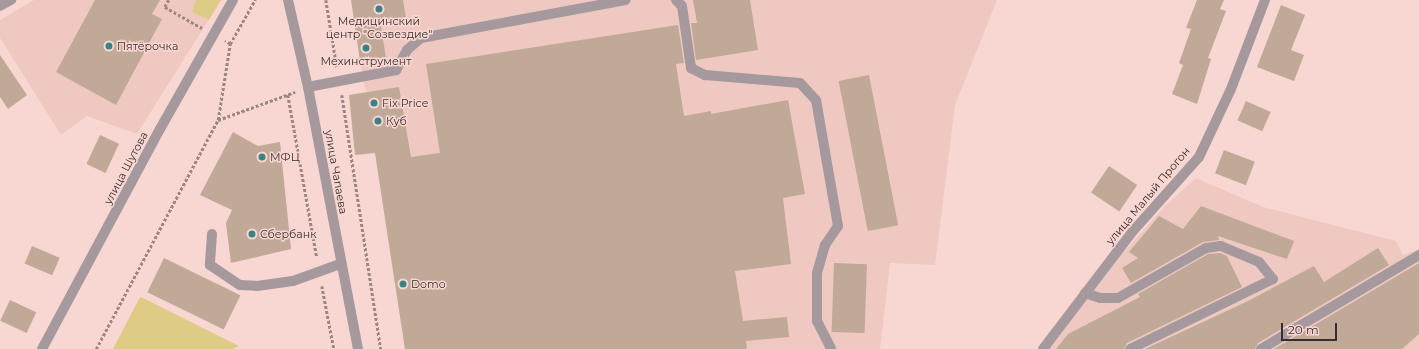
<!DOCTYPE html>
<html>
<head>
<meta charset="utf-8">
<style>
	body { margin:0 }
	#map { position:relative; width:1419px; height:349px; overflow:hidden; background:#f8d7d2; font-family:Montserrat,sans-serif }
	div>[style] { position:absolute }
	.built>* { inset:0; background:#f0c8c2 }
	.green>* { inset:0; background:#decc86 }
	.building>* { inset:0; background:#c0a996; transform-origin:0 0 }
	.path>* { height:2.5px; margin-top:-1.25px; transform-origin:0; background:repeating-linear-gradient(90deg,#9c8582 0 3px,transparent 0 5px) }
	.minor>* { height:10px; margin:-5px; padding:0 5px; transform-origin:5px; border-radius:5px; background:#a6999d }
	.dots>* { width:11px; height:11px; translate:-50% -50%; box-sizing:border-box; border:2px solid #f8d7d2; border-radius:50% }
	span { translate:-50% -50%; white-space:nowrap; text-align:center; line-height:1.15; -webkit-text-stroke:3px #f8d7d2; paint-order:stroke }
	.poi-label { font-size:11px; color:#392d2b }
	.left { translate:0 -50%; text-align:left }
	.street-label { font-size:11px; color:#392d2b }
	.scale { position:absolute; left:1281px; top:323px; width:56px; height:18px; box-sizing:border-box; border:2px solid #392d2b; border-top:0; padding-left:5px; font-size:12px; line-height:14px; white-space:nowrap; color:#392d2b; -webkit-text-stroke:3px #f8d7d2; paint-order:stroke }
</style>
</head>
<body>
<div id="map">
	<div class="built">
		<i style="clip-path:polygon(34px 0,221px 0,137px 134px,87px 116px,61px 135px,0 38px,0 20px)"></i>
		<i style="clip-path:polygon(403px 0,997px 0,955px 105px,935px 265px,890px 263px,880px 349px,405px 349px,375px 153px,409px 148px,399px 88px,366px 92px,360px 61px,386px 57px,380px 21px,406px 17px)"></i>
		<i style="clip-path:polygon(1196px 178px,1263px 207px,1396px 241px,1403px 255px,1419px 249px,1419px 349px,1049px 349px,1120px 256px,1165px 206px)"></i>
	</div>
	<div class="green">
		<i style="clip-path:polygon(196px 0,221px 0,209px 20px,192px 12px)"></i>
		<i style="clip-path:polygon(140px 297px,145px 299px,239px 346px,232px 349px,113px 349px)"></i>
	</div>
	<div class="building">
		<i style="clip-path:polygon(95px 0,160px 0,152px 14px,162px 19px,116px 105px,56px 72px)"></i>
		<i style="clip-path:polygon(351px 0,403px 0,406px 17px,380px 21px,386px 57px,360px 61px)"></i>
		<i style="clip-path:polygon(693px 0,750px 0,758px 50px,696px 60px,691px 23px,697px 23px)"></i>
		<i style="clip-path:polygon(1197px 0,1224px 0,1220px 9px,1226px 11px,1208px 58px,1211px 59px,1197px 104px,1172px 94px,1183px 65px,1179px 63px,1191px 29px,1186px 28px)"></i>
		<i style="clip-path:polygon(1281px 5px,1305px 15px,1291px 50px,1304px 55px,1294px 81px,1257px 67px)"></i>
		<i style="clip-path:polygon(678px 25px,684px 63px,676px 64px,684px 116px,711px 111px,711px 114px,788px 100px,805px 194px,783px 198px,791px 264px,735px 271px,743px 321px,787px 317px,789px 337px,746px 341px,747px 349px,405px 349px,375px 153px,355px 155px,349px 95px,399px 87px,411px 157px,440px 153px,426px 64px)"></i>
		<i style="clip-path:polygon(0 55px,27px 95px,8px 109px,0 97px)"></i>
		<i style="left:869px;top:75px;width:153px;height:31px;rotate:79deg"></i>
		<i style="left:1246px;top:101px;width:27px;height:21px;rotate:24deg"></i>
		<i style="clip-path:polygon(233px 132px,258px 146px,280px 142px,291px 249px,231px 263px,226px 223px,232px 210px,200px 195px)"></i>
		<i style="left:100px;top:135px;width:21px;height:32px;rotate:25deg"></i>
		<i style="left:1224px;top:150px;width:33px;height:25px;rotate:21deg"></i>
		<i style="left:1109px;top:166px;width:34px;height:32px;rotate:34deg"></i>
		<i style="clip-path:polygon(1201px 206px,1294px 241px,1287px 259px,1218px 236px,1219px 240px,1203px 242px,1131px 283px,1122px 268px,1138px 258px,1129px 252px,1159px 216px,1183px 229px)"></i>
		<i style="left:32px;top:246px;width:30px;height:19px;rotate:23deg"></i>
		<i style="clip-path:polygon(1378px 248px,1389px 265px,1258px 343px,1255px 349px,1145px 349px,1248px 301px,1314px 266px,1324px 282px)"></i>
		<i style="clip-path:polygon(1220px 253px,1227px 256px,1242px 287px,1127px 343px,1124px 349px,1056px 349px,1068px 334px,1140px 297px,1138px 294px,1208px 254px)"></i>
		<i style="left:164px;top:258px;width:85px;height:38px;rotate:26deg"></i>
		<i style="left:834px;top:263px;width:33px;height:69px;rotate:2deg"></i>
		<i style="clip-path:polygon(1419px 263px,1419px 334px,1402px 349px,1274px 349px)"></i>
		<i style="left:10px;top:300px;width:29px;height:23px;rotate:25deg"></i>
	</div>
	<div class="path">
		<i style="left:169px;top:0;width:8px;rotate:120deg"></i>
		<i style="left:165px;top:7px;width:43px;rotate:29.6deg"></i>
		<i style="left:326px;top:0;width:68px;rotate:80.7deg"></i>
		<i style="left:230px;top:44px;width:51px;rotate:-60.4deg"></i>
		<i style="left:288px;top:95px;width:165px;rotate:79.9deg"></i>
		<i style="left:342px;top:95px;width:257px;rotate:81.3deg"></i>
		<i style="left:218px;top:120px;width:77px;rotate:-81deg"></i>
		<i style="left:230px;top:44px;width:6px;rotate:-149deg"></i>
		<i style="left:322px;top:286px;width:64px;rotate:79.2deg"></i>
		<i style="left:96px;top:349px;width:259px;rotate:-62deg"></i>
		<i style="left:218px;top:120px;width:82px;rotate:-20deg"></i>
	</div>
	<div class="minor">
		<i style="left:288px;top:0;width:89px;rotate:77.1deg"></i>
		<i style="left:308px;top:87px;width:267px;rotate:79.2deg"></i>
		<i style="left:676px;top:0;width:8px;rotate:45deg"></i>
		<i style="left:682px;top:6px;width:63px;rotate:81.7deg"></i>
		<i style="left:691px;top:68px;width:16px;rotate:27deg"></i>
		<i style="left:705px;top:75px;width:95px;rotate:4.8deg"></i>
		<i style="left:800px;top:83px;width:23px;rotate:47deg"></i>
		<i style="left:816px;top:100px;width:128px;rotate:80.1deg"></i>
		<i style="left:838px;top:226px;width:23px;rotate:124deg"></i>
		<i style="left:825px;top:245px;width:29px;rotate:106deg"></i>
		<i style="left:817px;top:273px;width:48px;rotate:90deg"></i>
		<i style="left:817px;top:321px;width:31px;rotate:63deg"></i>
		<i style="left:0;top:6px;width:13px;rotate:-29deg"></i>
		<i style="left:308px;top:87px;width:90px;rotate:-10.9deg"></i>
		<i style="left:396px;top:70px;width:23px;rotate:-61deg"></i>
		<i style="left:407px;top:50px;width:18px;rotate:-41deg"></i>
		<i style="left:421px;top:38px;width:208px;rotate:-10.5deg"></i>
		<i style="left:212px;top:234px;width:31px;rotate:94deg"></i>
		<i style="left:210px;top:265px;width:36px;rotate:34deg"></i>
		<i style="left:240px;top:285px;width:17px;rotate:3deg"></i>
		<i style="left:257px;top:286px;width:36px;rotate:-8deg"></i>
		<i style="left:293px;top:281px;width:50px;rotate:-19.9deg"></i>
		<i style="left:1085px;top:293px;width:16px;rotate:18deg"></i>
		<i style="left:1100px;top:298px;width:18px"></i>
		<i style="left:1118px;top:298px;width:101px;rotate:-29.6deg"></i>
		<i style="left:1206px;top:248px;width:15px;rotate:-8deg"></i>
		<i style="left:1221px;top:246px;width:41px;rotate:22.8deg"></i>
		<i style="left:1259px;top:262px;width:22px;rotate:51deg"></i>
		<i style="left:1273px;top:279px;width:159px;rotate:153.9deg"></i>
		<i style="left:42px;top:349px;width:250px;rotate:-61.8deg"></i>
		<i style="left:160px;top:129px;width:148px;rotate:-60.5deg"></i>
		<i style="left:1043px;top:349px;width:148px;rotate:-52.7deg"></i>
		<i style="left:1133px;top:231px;width:99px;rotate:-48.3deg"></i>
		<i style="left:1199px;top:157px;width:75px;rotate:-64.8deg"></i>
		<i style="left:1231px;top:89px;width:95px;rotate:-69.1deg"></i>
		<i style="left:1261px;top:349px;width:184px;rotate:-30.7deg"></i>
	</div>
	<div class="dots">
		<i style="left:379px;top:9px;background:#3a8286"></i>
		<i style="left:109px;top:46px;background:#3a8286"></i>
		<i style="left:366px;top:48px;background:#3a8286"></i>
		<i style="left:374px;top:103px;background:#3a8286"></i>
		<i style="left:378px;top:121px;background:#3a8286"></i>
		<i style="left:262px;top:157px;background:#3a8286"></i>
		<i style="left:252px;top:234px;background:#3a8286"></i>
		<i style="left:403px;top:284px;background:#3a8286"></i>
	</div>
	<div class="poi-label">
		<span style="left:379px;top:28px">Медицинский<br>центр "Созвездие"</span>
		<span class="left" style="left:117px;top:46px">Пятёрочка</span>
		<span style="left:366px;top:61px">Мехинструмент</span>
		<span class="left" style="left:382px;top:103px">Fix Price</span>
		<span class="left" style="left:386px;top:121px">Куб</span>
		<span class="left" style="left:270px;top:157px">МФЦ</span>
		<span class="left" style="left:260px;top:234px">Сбербанк</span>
		<span class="left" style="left:411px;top:284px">Domo</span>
	</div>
	<div class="street-label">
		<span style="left:126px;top:168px;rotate:-62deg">улица Шутова</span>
		<span style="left:336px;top:172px;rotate:80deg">улица Чапаева</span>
		<span style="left:1148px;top:196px;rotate:-50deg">улица Малый Прогон</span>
	</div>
	<div class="scale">20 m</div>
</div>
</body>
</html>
